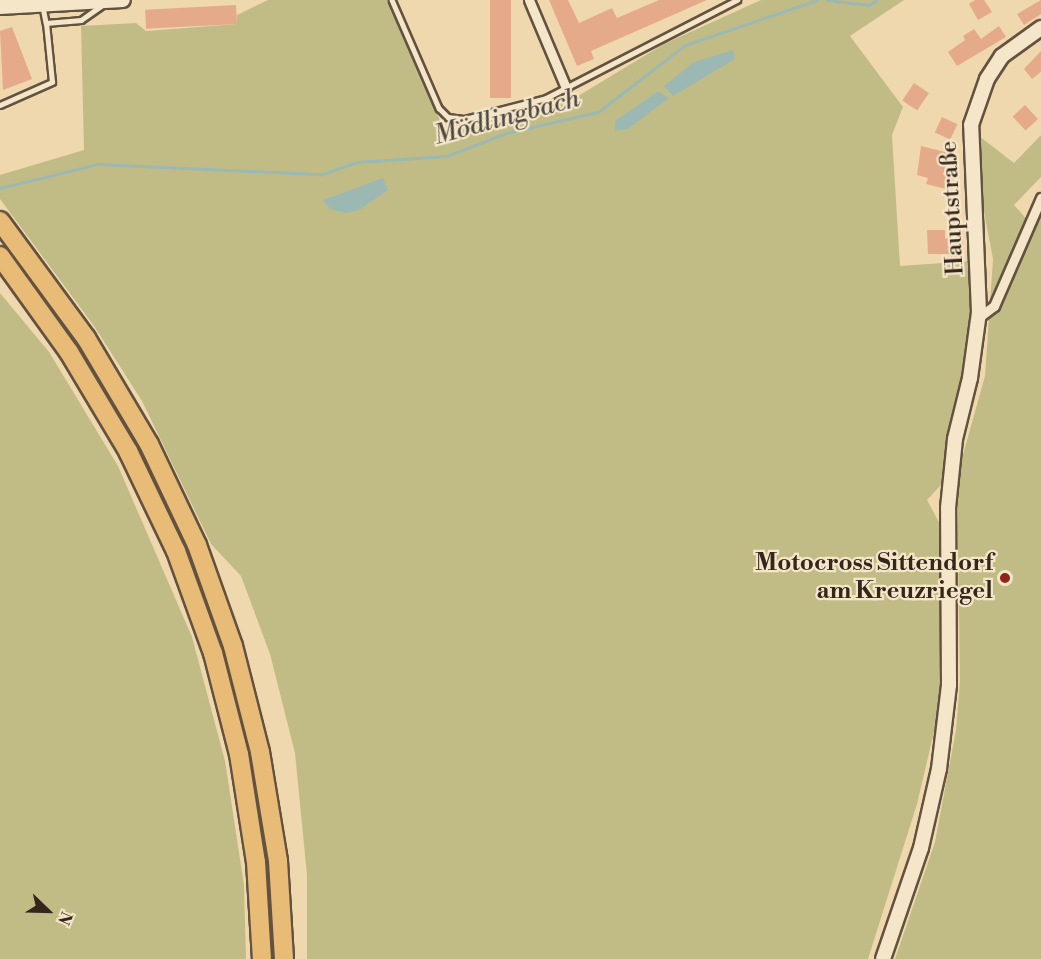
<!DOCTYPE html>
<html>
<head>
<meta charset="utf-8">
<style>
	body { margin:0 }
	#map { position:relative; width:1041px; height:959px; overflow:hidden; background:#f0d8ae; font-family:"Libre Bodoni",serif }
	div>[style] { position:absolute }
	.green>* { inset:0; background:#c1bc85 }
	.water>* { inset:0; background:#9cb8b2 }
	.stream>* { height:3px; margin:-1.5px; padding:0 1.5px; transform-origin:1.5px; border-radius:1.5px; background:#9cb8b2 }
	.building>* { inset:0; background:#e5aa89; transform-origin:0 0 }
	.roads { filter:drop-shadow(2px 0 #635240) drop-shadow(-2px 0 #635240) drop-shadow(0 2px #635240) drop-shadow(0 -2px #635240) }
	.lane>* { height:4.5px; margin:-2.25px; padding:0 2.25px; transform-origin:2.25px; border-radius:2.25px; background:#f5e6ca }
	.street>* { height:9px; margin:-4.5px; padding:0 4.5px; transform-origin:4.5px; border-radius:4.5px; background:#f5e6ca }
	.secondary>* { height:14px; margin:-7px; padding:0 7px; transform-origin:7px; border-radius:7px; background:#f5e6ca }
	.highway>* { height:18px; margin:-9px; padding:0 9px; transform-origin:9px; border-radius:9px; background:#e8bc77 }
	.dots>* { width:16px; height:16px; translate:-50% -50%; box-sizing:border-box; border:3px solid #f5e6ca; border-radius:50% }
	span { translate:-50% -50%; white-space:nowrap; text-align:center; line-height:1.15; -webkit-text-stroke:4.5px #f5e6ca; paint-order:stroke }
	.street-label { font-size:24px; color:#34261b }
	.poi-label { font-size:24px; color:#34261b; font-weight:700 }
	.right { translate:-100% -50%; text-align:right }
	.water-label { font-size:26px; color:#4e4a41; font-style:italic }
	.north { position:absolute; left:18px; top:881px; width:60px; height:60px; -webkit-text-stroke:4px #f5e6ca; paint-order:stroke; rotate:113deg; font-size:16px; font-weight:700; line-height:24px; text-align:center; color:#34261b }
	.north::after { content:''; display:block; margin:auto; width:21px; height:27px; background:#34261b; clip-path:polygon(50% 0,100% 100%,50% 72%,0 100%) }
</style>
</head>
<body>
<div id="map">
	<div class="green">
		<i style="clip-path:polygon(268px 0,387px 0,445px 132px,573px 99px,664px 44px,761px 0,904px 0,850px 36px,903px 107px,892px 135px,900px 266px,970px 261px,972px 321px,941px 485px,927px 500px,941px 526px,943px 650px,937px 719px,917px 804px,868px 959px,307px 959px,307px 875px,295px 753px,270px 654px,241px 576px,211px 544px,142px 401px,94px 326px,0 199px,0 175px,84px 150px,81px 26px,136px 23px,146px 31px,237px 24px,237px 15px)"></i>
		<i style="clip-path:polygon(1041px 135px,1041px 177px,1014px 205px,1031px 224px,1041px 205px,1041px 959px,895px 959px,935px 842px,956px 730px,960px 682px,957px 476px,985px 376px,993px 259px,978px 180px,979px 136px,1014px 163px)"></i>
		<i style="clip-path:polygon(0 293px,49px 352px,118px 466px,192px 637px,225px 761px,244px 885px,246px 959px,0 959px)"></i>
	</div>
	<div class="water">
		<i style="clip-path:polygon(733px 50px,735px 59px,673px 96px,664px 86px,694px 62px)"></i>
		<i style="clip-path:polygon(658px 91px,669px 98px,628px 129px,615px 131px,615px 121px)"></i>
		<i style="clip-path:polygon(383px 178px,388px 190px,359px 210px,345px 213px,330px 209px,323px 200px)"></i>
	</div>
	<div class="stream">
		<i style="left:827px;top:0;width:42px;rotate:6.8deg"></i>
		<i style="left:869px;top:5px;width:9px;rotate:-32deg"></i>
		<i style="left:0;top:188px;width:101px;rotate:-13.8deg"></i>
		<i style="left:98px;top:164px;width:224px;rotate:2.6deg"></i>
		<i style="left:322px;top:174px;width:36px;rotate:-19deg"></i>
		<i style="left:356px;top:162px;width:91px;rotate:-3.8deg"></i>
		<i style="left:447px;top:156px;width:63px;rotate:-21.3deg"></i>
		<i style="left:506px;top:133px;width:94px;rotate:-12.9deg"></i>
		<i style="left:598px;top:112px;width:110px;rotate:-37.6deg"></i>
		<i style="left:685px;top:45px;width:139px;rotate:-18.8deg"></i>
	</div>
	<div class="building">
		<i style="left:490px;top:0;width:21px;height:98px"></i>
		<i style="clip-path:polygon(549px 0,568px 0,579px 23px,612px 8px,617px 18px,659px 0,707px 0,591px 51px,594px 59px,577px 66px)"></i>
		<i style="clip-path:polygon(975px 0,984px 0,992px 12px,978px 20px,969px 4px)"></i>
		<i style="clip-path:polygon(1041px 0,1041px 14px,1024px 25px,1017px 14px)"></i>
		<i style="left:236px;top:5px;width:19px;height:91px;rotate:87deg"></i>
		<i style="clip-path:polygon(999px 26px,1006px 37px,957px 66px,948px 52px,965px 40px,963px 36px,974px 29px,981px 39px)"></i>
		<i style="clip-path:polygon(12px 27px,32px 79px,3px 90px,0 31px)"></i>
		<i style="clip-path:polygon(1041px 51px,1041px 72px,1032px 79px,1024px 69px)"></i>
		<i style="left:914px;top:83px;width:18px;height:21px;rotate:34deg"></i>
		<i style="left:1025px;top:105px;width:19px;height:17px;rotate:47deg"></i>
		<i style="left:942px;top:117px;width:17px;height:17px;rotate:25deg"></i>
		<i style="clip-path:polygon(921px 146px,949px 153px,943px 175px,953px 177px,950px 190px,926px 184px,928px 178px,917px 175px)"></i>
		<i style="clip-path:polygon(963px 228px,963px 260px,951px 260px,951px 254px,928px 254px,927px 230px,945px 230px,945px 239px)"></i>
	</div>
	<div class="roads">
		<div class="lane">
			<i style="left:392px;top:0;width:118px;rotate:66.5deg"></i>
			<i style="left:439px;top:108px;width:13px;rotate:45deg"></i>
			<i style="left:448px;top:117px;width:17px;rotate:7deg"></i>
			<i style="left:465px;top:119px;width:84px;rotate:-14.5deg"></i>
			<i style="left:546px;top:98px;width:215px;rotate:-27.2deg"></i>
			<i style="left:43px;top:7px;width:16px;rotate:79deg"></i>
			<i style="left:46px;top:23px;width:35px;rotate:-5deg"></i>
			<i style="left:81px;top:20px;width:24px;rotate:-35deg"></i>
			<i style="left:0;top:105px;width:57px;rotate:-23.9deg"></i>
			<i style="left:52px;top:82px;width:59px;rotate:-95.8deg"></i>
		</div>
		<div class="street">
			<i style="left:529px;top:0;width:95px;rotate:67.2deg"></i>
			<i style="left:978px;top:318px;width:20px;rotate:-37deg"></i>
			<i style="left:994px;top:306px;width:118px;rotate:-66.5deg"></i>
		</div>
		<div class="secondary">
			<i style="left:0;top:7px;width:123px;rotate:-3.3deg"></i>
			<i style="left:883px;top:959px;width:117px;rotate:-71.1deg"></i>
			<i style="left:921px;top:848px;width:81px;rotate:-77.2deg"></i>
			<i style="left:939px;top:769px;width:85px;rotate:-83.2deg"></i>
			<i style="left:949px;top:685px;width:177px;rotate:-90.3deg"></i>
			<i style="left:948px;top:508px;width:69px;rotate:-84.2deg"></i>
			<i style="left:955px;top:439px;width:63px;rotate:-76.2deg"></i>
			<i style="left:970px;top:378px;width:67px;rotate:-82.2deg"></i>
			<i style="left:979px;top:312px;width:187px;rotate:-92.4deg"></i>
			<i style="left:971px;top:125px;width:49px;rotate:-70.8deg"></i>
			<i style="left:987px;top:79px;width:27px;rotate:-57deg"></i>
			<i style="left:1002px;top:56px;width:48px;rotate:-35.7deg"></i>
		</div>
		<div class="highway">
			<i style="left:0;top:221px;width:145px;rotate:53.7deg"></i>
			<i style="left:86px;top:338px;width:123px;rotate:59.3deg"></i>
			<i style="left:149px;top:444px;width:112px;rotate:64.6deg"></i>
			<i style="left:197px;top:545px;width:107px;rotate:70.4deg"></i>
			<i style="left:233px;top:646px;width:109px;rotate:75.7deg"></i>
			<i style="left:260px;top:752px;width:110px;rotate:80.6deg"></i>
			<i style="left:278px;top:861px;width:98px;rotate:86.5deg"></i>
			<i style="left:0;top:256px;width:118px;rotate:54.3deg"></i>
			<i style="left:69px;top:352px;width:115px;rotate:59.2deg"></i>
			<i style="left:128px;top:451px;width:111px;rotate:64.4deg"></i>
			<i style="left:176px;top:551px;width:109px;rotate:70.1deg"></i>
			<i style="left:213px;top:653px;width:104px;rotate:75.6deg"></i>
			<i style="left:239px;top:754px;width:109px;rotate:81.1deg"></i>
			<i style="left:256px;top:862px;width:97px;rotate:86.5deg"></i>
		</div>
	</div>
	<div class="dots">
		<i style="left:1005px;top:578px;background:#8f2418"></i>
	</div>
	<div class="street-label">
		<span style="left:953px;top:208px;rotate:-93deg">Hauptstraße</span>
	</div>
	<div class="poi-label">
		<span class="right" style="left:993px;top:578px">Motocross Sittendorf<br>am Kreuzriegel</span>
	</div>
	<div class="water-label">
		<span style="left:507px;top:118px;rotate:-15deg">Mödlingbach</span>
	</div>
	<div class="north">N</div>
</div>
</body>
</html>
